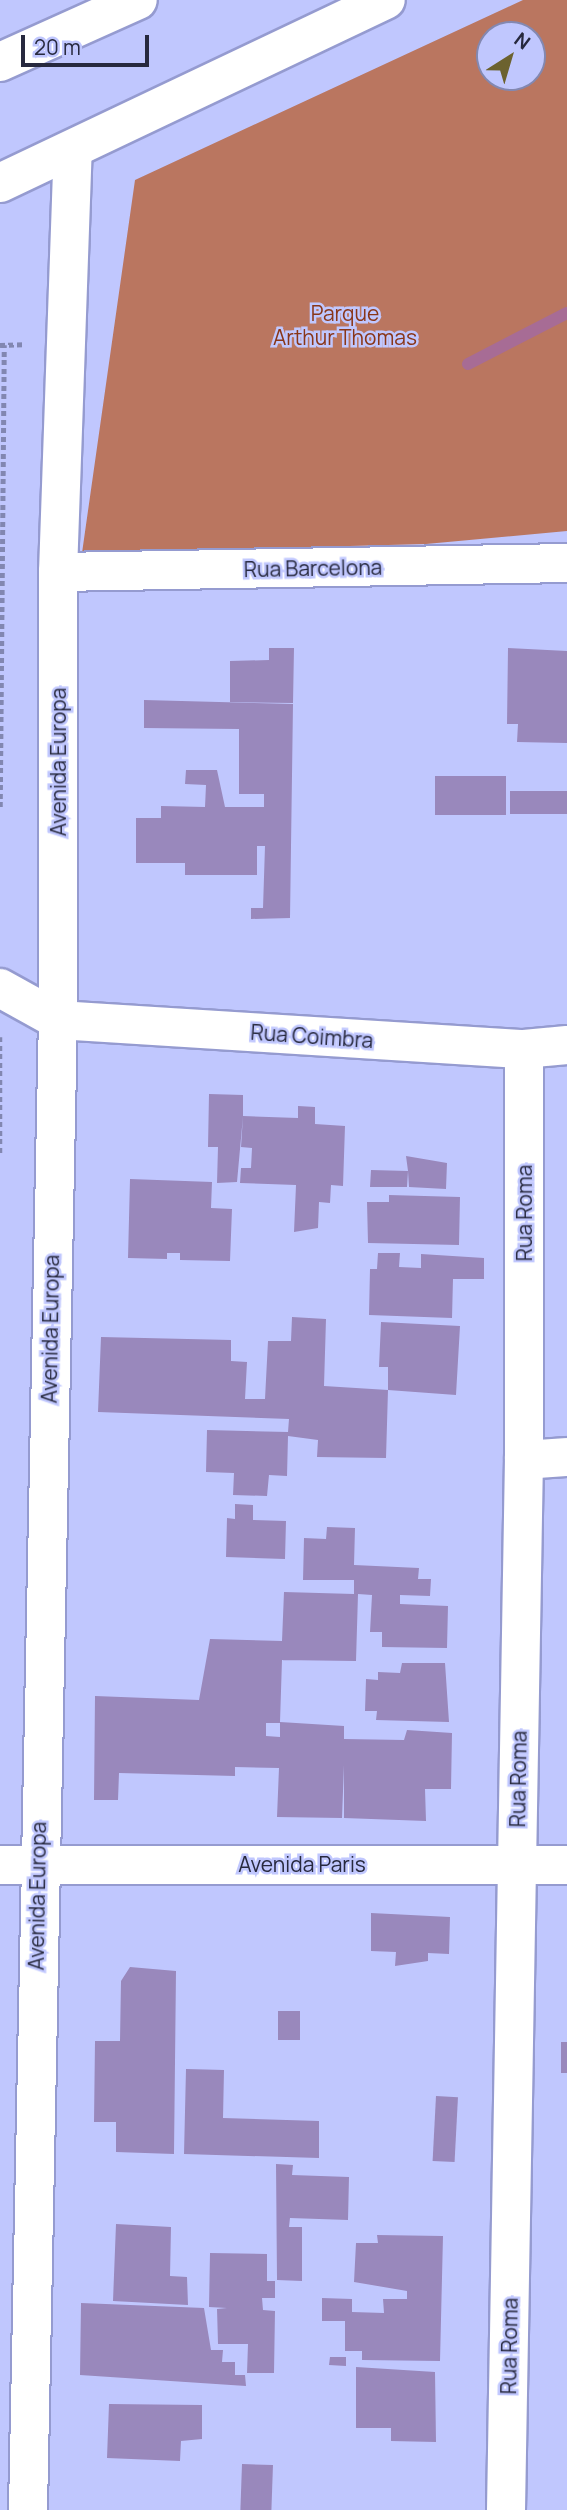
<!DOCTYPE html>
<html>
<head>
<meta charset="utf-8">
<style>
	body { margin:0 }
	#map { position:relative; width:567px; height:2510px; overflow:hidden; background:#c0c7fe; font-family:Manrope,sans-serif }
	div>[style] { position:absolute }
	.forest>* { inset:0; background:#ba7660 }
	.stream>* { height:12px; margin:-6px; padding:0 6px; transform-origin:6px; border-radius:6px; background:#a76c95 }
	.building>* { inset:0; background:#9988bc; transform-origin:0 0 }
	.path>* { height:4.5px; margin-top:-2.25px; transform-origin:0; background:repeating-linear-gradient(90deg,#8287b1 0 5px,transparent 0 8.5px) }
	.roads { filter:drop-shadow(2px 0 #959bd0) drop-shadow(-2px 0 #959bd0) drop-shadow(0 2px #959bd0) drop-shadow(0 -2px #959bd0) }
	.minor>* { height:38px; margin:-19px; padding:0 19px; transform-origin:19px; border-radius:19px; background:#fff }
	.major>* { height:38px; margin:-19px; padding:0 19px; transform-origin:19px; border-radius:19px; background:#fff }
	.highway>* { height:38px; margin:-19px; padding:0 19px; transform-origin:19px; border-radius:19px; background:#fff }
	span { translate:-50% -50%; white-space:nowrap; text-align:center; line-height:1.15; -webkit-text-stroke:5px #c0c7fe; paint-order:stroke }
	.park-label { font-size:21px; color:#893618 }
	.street-label { font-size:21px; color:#27293e }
	.north { position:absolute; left:476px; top:21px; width:70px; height:70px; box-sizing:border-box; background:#c0c7fe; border:2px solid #8388b1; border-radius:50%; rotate:37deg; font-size:19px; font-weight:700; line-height:28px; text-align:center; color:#27293e }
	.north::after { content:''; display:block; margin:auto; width:24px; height:32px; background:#6c622f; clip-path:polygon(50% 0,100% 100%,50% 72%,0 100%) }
	.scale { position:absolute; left:21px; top:35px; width:128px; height:32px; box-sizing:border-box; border:4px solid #27293e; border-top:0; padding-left:9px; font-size:21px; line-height:24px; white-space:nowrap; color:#27293e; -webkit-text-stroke:5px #c0c7fe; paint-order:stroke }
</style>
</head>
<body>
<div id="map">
	<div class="forest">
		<i style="clip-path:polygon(evenodd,523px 0,567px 0,567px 531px,426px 544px,82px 553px,135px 180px,523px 0,490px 35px,532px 35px,532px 77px,490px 77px,490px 35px)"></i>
	</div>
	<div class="stream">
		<i style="left:468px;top:364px;width:111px;rotate:-27.3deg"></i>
	</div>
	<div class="building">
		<i style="clip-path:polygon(269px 648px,294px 648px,293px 703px,230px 702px,230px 661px,269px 660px)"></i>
		<i style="clip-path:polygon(508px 648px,567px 651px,567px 743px,517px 742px,518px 724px,507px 724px)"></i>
		<i style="clip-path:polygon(144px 700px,293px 704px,290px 918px,251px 919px,251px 908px,263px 908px,265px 846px,257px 846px,257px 875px,185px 875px,185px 863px,136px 863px,136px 818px,161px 818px,161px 806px,205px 807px,206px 785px,185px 784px,186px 770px,217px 770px,225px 807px,264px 807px,264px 794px,239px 794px,239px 729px,144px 728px)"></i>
		<i style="left:506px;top:776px;width:39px;height:71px;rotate:90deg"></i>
		<i style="left:567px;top:791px;width:23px;height:57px;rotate:90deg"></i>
		<i style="clip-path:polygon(209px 1094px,243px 1095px,243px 1116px,298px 1118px,298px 1106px,315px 1107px,315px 1124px,345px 1126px,343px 1186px,331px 1185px,330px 1203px,319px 1202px,318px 1228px,294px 1232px,296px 1185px,240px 1183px,241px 1168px,251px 1168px,252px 1148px,241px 1147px,243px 1116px,237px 1182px,217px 1183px,218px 1147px,208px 1147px)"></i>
		<i style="clip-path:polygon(406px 1156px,447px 1163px,446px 1189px,409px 1187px,408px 1171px,407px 1187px,370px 1187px,371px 1170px,408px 1171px)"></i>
		<i style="clip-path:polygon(130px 1179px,212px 1182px,211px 1208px,232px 1209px,230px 1261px,180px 1260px,180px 1253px,167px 1253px,167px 1259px,128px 1258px)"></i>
		<i style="clip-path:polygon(389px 1195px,460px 1197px,459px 1245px,368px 1243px,367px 1202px,389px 1202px)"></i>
		<i style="clip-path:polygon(378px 1253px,400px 1253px,399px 1267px,421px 1268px,421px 1254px,484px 1258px,484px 1279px,453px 1279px,452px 1318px,369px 1315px,370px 1269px,377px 1269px)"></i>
		<i style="clip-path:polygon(292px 1317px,326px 1319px,324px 1386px,388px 1390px,388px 1367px,379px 1367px,381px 1322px,460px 1326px,456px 1395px,388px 1390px,386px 1458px,317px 1457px,318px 1440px,288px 1436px,287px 1476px,269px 1475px,267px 1496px,233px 1495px,234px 1473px,206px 1472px,207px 1430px,288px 1432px,289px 1419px,98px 1412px,101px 1337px,231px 1340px,231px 1361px,247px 1362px,245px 1399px,265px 1399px,268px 1341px,291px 1341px)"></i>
		<i style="clip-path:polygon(235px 1504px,253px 1505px,253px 1520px,286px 1521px,285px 1559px,226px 1557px,227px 1518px,235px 1519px)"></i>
		<i style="clip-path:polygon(evenodd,327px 1527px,355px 1528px,354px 1565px,419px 1568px,418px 1579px,431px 1579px,430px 1596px,400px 1595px,400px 1604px,448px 1606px,447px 1648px,382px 1647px,382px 1632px,370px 1632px,372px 1595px,358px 1594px,356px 1661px,282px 1660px,280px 1722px,344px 1726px,344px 1739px,404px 1740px,407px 1730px,452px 1733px,451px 1789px,425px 1789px,426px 1821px,344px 1818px,344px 1765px,342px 1818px,277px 1817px,279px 1768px,235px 1767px,235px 1776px,119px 1773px,118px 1800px,94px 1800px,95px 1696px,199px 1700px,210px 1639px,282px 1641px,284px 1592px,354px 1594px,354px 1580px,303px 1580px,304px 1538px,326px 1539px,327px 1527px,266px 1723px,280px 1723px,280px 1737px,266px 1736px,266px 1723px)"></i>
		<i style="clip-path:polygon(402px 1663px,445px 1663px,449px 1722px,376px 1720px,377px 1711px,365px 1711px,366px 1679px,378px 1680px,378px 1672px,400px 1673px)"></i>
		<i style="clip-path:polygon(371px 1913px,450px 1917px,449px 1954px,428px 1953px,428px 1961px,395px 1966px,396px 1952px,371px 1951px)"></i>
		<i style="clip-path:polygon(130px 1967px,176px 1971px,174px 2154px,116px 2152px,116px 2122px,94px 2122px,95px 2041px,120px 2041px,121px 1981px)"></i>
		<i style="left:278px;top:2011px;width:22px;height:29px"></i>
		<i style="left:561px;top:2042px;width:6px;height:31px"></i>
		<i style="clip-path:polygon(186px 2069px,224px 2070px,223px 2118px,319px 2121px,319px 2158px,184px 2154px)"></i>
		<i style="left:436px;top:2096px;width:22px;height:65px;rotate:3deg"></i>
		<i style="clip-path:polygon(276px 2164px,293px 2165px,292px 2175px,349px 2177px,348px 2220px,290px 2218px,289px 2227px,302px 2227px,302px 2281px,277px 2280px)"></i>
		<i style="clip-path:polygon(116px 2224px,171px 2227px,170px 2276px,187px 2277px,188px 2305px,113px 2301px)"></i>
		<i style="clip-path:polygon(377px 2235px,443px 2236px,440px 2361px,362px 2360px,362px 2351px,345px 2351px,345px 2321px,322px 2321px,322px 2298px,352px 2299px,352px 2312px,384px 2313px,383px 2299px,407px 2299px,407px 2291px,354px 2282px,356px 2243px,378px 2243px)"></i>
		<i style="clip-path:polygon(210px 2253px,267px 2254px,267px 2281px,275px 2281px,275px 2298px,262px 2298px,263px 2310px,275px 2311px,274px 2373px,247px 2373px,248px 2344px,218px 2344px,217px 2309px,227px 2308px,209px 2307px)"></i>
		<i style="clip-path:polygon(81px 2303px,204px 2308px,211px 2350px,223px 2350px,222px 2362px,235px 2362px,235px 2375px,245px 2375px,246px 2386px,80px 2375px)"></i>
		<i style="clip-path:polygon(330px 2357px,346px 2357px,346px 2366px,329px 2365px)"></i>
		<i style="clip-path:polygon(356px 2367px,435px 2372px,436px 2442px,391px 2441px,391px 2428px,356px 2428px)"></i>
		<i style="clip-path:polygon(109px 2404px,202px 2405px,202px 2439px,181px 2441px,180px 2461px,107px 2458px)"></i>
		<i style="left:242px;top:2464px;width:31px;height:46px;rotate:2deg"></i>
	</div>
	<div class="path">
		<i style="left:0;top:345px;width:24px;rotate:-2deg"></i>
		<i style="left:0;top:807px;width:462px;rotate:-89.5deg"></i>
		<i style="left:0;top:1037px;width:118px;rotate:90deg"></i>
	</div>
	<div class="roads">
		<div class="minor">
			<i style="left:58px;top:572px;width:509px;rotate:-1.01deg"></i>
			<i style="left:0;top:988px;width:66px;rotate:28.9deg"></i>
			<i style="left:58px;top:1020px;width:467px;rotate:3.6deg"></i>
			<i style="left:524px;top:1049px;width:43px;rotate:-5.3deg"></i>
			<i style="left:524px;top:1460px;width:43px;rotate:-4deg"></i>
			<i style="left:0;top:1865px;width:567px"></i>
			<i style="left:506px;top:2510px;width:1050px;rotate:-89.02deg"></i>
			<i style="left:524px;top:1460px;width:411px;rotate:-90deg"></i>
		</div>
		<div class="major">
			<i style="left:28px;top:2510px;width:1490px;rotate:-88.85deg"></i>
			<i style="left:58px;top:1020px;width:448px;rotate:-90deg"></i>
			<i style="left:58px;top:572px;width:423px;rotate:-88deg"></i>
		</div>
		<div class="highway">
			<i style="left:0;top:62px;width:151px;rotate:-24.2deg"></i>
			<i style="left:0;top:183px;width:427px;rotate:-25.4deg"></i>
		</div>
	</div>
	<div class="park-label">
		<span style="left:345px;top:325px">Parque<br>Arthur Thomas</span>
	</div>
	<div class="street-label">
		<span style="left:313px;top:568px;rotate:-1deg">Rua Barcelona</span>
		<span style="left:58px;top:762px;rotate:-90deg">Avenida Europa</span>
		<span style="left:312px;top:1036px;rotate:4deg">Rua Coimbra</span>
		<span style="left:524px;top:1213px;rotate:-90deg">Rua Roma</span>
		<span style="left:50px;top:1329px;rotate:-89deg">Avenida Europa</span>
		<span style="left:518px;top:1779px;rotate:-89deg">Rua Roma</span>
		<span style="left:302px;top:1864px">Avenida Paris</span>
		<span style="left:37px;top:1896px;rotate:-89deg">Avenida Europa</span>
		<span style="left:509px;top:2346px;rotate:-89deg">Rua Roma</span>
	</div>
	<div class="north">N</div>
	<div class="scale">20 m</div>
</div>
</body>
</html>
